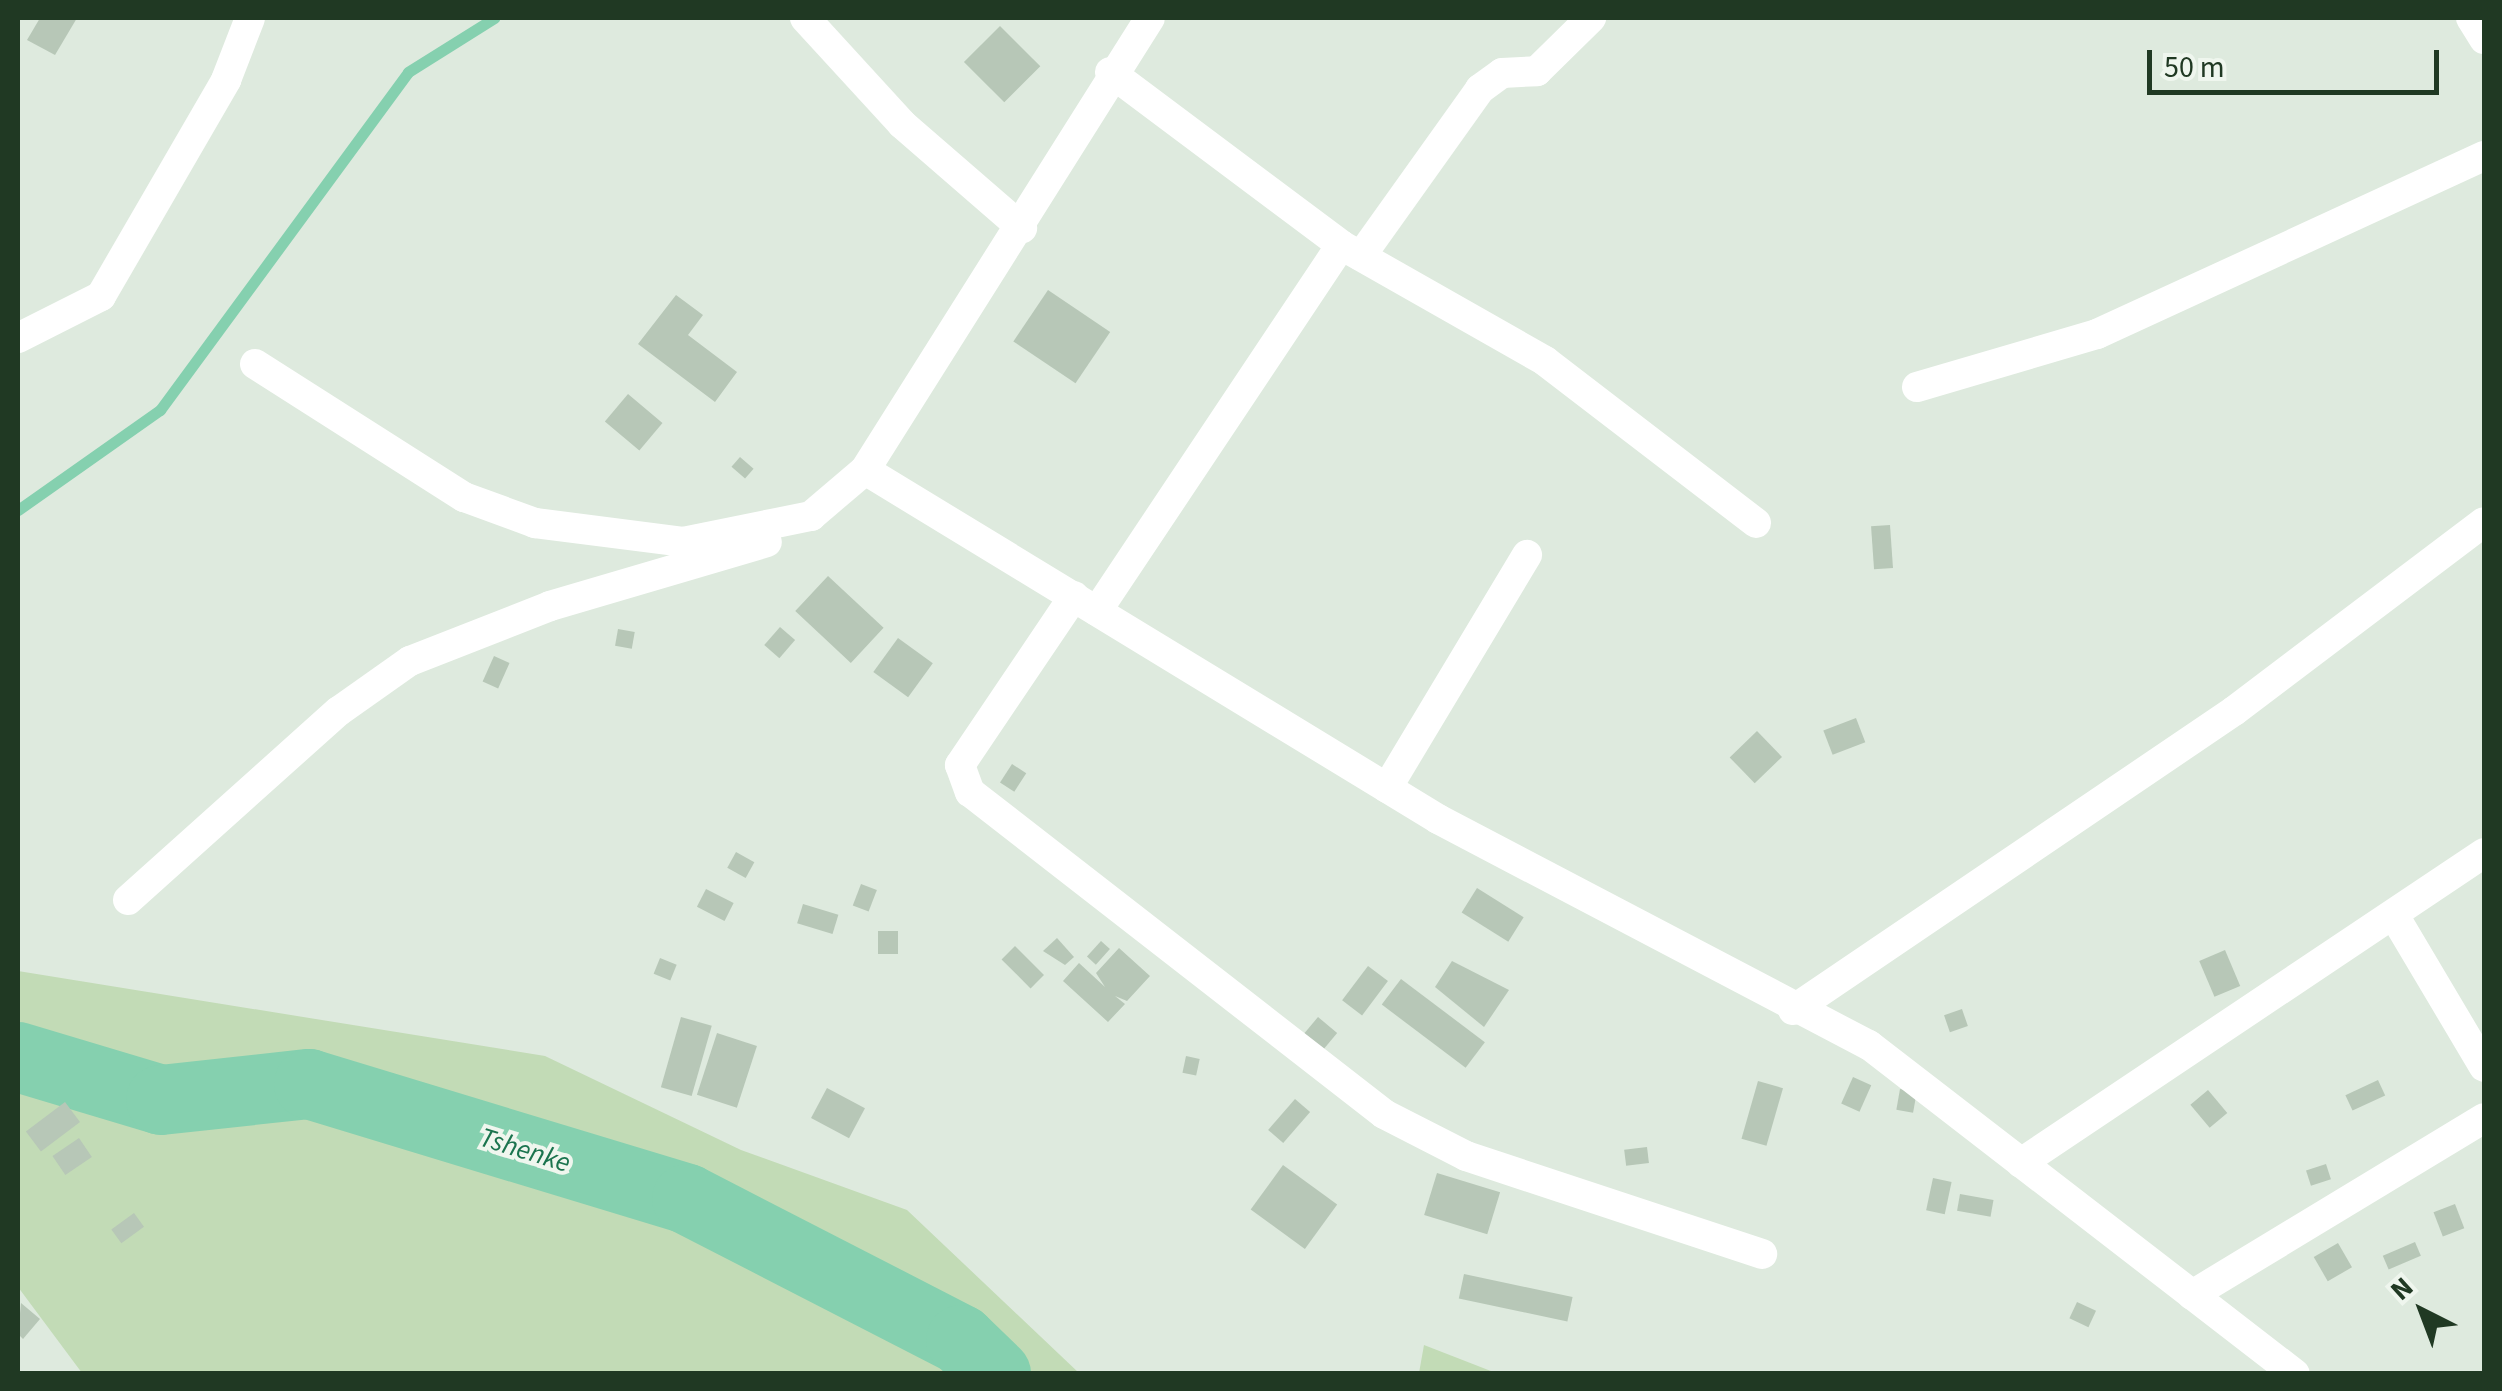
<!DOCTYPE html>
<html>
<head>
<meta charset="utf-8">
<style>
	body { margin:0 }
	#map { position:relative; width:2502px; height:1391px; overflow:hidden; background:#deeade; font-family:"Source Sans 3",sans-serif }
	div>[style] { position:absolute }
	.green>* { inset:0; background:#c2dbb6 }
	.stream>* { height:11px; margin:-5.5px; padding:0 5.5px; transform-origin:5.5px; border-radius:5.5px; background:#85d0af }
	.river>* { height:70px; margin:-35px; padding:0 35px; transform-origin:35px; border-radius:35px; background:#85d0af }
	.building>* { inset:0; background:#b7c7b7; transform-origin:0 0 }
	.minor>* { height:30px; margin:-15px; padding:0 15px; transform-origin:15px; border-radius:15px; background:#fff }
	span { translate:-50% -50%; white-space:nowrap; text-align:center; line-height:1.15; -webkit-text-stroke:8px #eff6ee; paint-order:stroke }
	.water-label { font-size:28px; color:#1b744e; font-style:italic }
	.frame { position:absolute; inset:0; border:20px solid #203923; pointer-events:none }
	.north { position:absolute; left:2372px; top:1261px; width:100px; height:100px; -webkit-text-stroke:8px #eff6ee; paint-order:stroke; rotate:318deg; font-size:28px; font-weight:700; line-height:40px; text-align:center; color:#203923 }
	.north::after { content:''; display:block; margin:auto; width:35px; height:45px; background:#203923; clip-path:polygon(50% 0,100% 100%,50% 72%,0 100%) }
	.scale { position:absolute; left:2147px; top:50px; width:292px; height:45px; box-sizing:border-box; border:5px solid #203923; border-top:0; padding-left:12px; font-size:30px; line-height:35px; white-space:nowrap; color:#203923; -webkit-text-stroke:8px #eff6ee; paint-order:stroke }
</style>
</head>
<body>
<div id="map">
	<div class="green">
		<i style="clip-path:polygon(18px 971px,545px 1056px,741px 1150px,907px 1210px,1079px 1373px,82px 1373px,18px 1287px)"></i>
		<i style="clip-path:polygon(1424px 1345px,1496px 1373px,1419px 1373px)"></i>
	</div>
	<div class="stream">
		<i style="left:18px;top:510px;width:174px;rotate:-35.2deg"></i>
		<i style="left:160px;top:410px;width:419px;rotate:-53.7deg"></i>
		<i style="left:408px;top:72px;width:102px;rotate:-32.1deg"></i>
	</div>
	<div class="river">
		<i style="left:18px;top:1057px;width:149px;rotate:16.7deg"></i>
		<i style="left:161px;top:1100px;width:149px;rotate:-6.2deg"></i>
		<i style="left:309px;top:1084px;width:395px;rotate:16.9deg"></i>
		<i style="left:687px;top:1199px;width:308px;rotate:27.2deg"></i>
		<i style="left:961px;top:1340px;width:49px;rotate:44.2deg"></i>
	</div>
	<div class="building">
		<i style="clip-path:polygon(40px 18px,77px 18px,55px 55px,27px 40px)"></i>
		<i style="left:1000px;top:26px;width:57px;height:51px;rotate:45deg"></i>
		<i style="left:1048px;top:290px;width:75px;height:62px;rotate:34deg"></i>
		<i style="clip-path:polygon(676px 295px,703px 315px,688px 335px,737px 372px,715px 402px,638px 344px)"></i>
		<i style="left:628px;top:394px;width:45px;height:36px;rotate:40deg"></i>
		<i style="left:740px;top:457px;width:18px;height:13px;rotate:41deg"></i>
		<i style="left:1890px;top:525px;width:43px;height:19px;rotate:86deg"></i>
		<i style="left:828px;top:576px;width:76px;height:48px;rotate:43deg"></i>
		<i style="left:780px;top:627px;width:20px;height:24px;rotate:41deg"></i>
		<i style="left:618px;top:629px;width:17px;height:17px;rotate:10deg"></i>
		<i style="left:898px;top:638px;width:43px;height:42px;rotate:36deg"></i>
		<i style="left:494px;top:656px;width:17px;height:28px;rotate:24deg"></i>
		<i style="left:1856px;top:718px;width:26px;height:35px;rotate:69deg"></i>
		<i style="left:1757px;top:731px;width:36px;height:38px;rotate:46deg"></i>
		<i style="left:1012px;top:764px;width:17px;height:22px;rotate:33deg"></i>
		<i style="left:736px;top:852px;width:21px;height:18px;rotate:29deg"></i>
		<i style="left:861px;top:884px;width:17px;height:23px;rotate:21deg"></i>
		<i style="left:1477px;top:888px;width:55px;height:29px;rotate:32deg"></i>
		<i style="left:706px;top:889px;width:31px;height:20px;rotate:27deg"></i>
		<i style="left:803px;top:904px;width:37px;height:20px;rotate:17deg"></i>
		<i style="left:898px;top:931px;width:23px;height:20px;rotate:90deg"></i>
		<i style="clip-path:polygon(1057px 938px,1074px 957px,1065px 965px,1043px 951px)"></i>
		<i style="left:1101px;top:941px;width:12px;height:21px;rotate:42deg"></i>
		<i style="left:1015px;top:946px;width:41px;height:19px;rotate:45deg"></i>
		<i style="clip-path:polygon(1119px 948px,1150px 976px,1127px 1001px,1115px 996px,1125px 1004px,1108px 1022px,1063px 981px,1079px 963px,1105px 987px,1096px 973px)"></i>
		<i style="left:2225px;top:950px;width:39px;height:28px;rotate:67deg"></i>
		<i style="left:660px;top:958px;width:18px;height:17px;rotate:22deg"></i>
		<i style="clip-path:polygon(1452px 961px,1509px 990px,1484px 1027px,1435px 987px)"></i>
		<i style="left:1368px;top:966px;width:25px;height:43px;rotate:37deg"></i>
		<i style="left:1401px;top:979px;width:105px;height:32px;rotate:37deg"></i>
		<i style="left:1962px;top:1009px;width:18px;height:19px;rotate:71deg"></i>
		<i style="left:681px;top:1017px;width:32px;height:73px;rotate:16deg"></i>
		<i style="left:1318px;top:1017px;width:25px;height:26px;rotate:40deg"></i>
		<i style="left:717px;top:1033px;width:42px;height:65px;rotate:18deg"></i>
		<i style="left:1186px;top:1056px;width:14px;height:17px;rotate:12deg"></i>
		<i style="left:1853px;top:1077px;width:20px;height:29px;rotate:24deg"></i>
		<i style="left:2378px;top:1080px;width:17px;height:36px;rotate:65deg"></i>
		<i style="left:1758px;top:1081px;width:26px;height:60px;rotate:16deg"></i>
		<i style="left:827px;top:1088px;width:43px;height:34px;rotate:28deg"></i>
		<i style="left:1900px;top:1089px;width:17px;height:21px;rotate:10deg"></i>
		<i style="left:2208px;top:1090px;width:30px;height:23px;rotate:50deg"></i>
		<i style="left:1295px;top:1099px;width:20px;height:41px;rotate:41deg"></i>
		<i style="left:65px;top:1102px;width:25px;height:49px;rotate:53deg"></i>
		<i style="left:79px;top:1138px;width:23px;height:32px;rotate:56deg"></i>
		<i style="left:1647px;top:1147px;width:16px;height:23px;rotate:83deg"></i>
		<i style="left:2326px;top:1164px;width:16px;height:21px;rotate:72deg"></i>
		<i style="left:1283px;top:1165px;width:67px;height:55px;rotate:36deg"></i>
		<i style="left:1437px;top:1173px;width:66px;height:44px;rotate:17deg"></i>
		<i style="left:1933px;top:1178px;width:19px;height:33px;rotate:12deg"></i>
		<i style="left:1960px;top:1194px;width:34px;height:17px;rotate:10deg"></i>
		<i style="left:2455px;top:1204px;width:26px;height:23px;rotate:69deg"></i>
		<i style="left:134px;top:1213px;width:17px;height:28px;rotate:54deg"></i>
		<i style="left:2415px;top:1242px;width:15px;height:35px;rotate:67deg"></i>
		<i style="left:2338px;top:1243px;width:28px;height:28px;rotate:60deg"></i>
		<i style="left:1464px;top:1274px;width:111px;height:25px;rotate:12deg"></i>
		<i style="left:2077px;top:1302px;width:21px;height:18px;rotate:25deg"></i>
		<i style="clip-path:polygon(21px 1303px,40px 1319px,23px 1339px,18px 1334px)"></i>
	</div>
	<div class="minor">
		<i style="left:805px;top:18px;width:144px;rotate:47.5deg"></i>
		<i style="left:902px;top:124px;width:159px;rotate:40.9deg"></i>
		<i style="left:2471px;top:18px;width:25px;rotate:58deg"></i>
		<i style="left:1110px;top:72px;width:289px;rotate:36.8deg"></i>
		<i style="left:1341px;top:245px;width:235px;rotate:29.6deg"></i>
		<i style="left:1545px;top:361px;width:266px;rotate:37.5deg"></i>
		<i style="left:1361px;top:256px;width:205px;rotate:-54.5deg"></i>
		<i style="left:1480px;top:89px;width:27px;rotate:-36deg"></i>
		<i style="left:1502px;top:73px;width:35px;rotate:-3deg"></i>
		<i style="left:1537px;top:71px;width:76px;rotate:-44.5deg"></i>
		<i style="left:18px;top:338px;width:93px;rotate:-26.8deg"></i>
		<i style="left:101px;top:296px;width:250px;rotate:-59.9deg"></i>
		<i style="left:226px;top:80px;width:66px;rotate:-68.8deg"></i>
		<i style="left:255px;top:364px;width:248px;rotate:32.5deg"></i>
		<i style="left:464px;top:497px;width:76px;rotate:20.1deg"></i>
		<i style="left:535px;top:523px;width:149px;rotate:7.3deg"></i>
		<i style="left:683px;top:542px;width:131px;rotate:-11.5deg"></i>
		<i style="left:811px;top:516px;width:71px;rotate:-40.4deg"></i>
		<i style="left:865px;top:470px;width:534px;rotate:-57.77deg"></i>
		<i style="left:1917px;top:387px;width:188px;rotate:-16.4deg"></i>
		<i style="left:2097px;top:334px;width:426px;rotate:-24.7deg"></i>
		<i style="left:865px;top:470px;width:671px;rotate:31.34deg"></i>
		<i style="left:1438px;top:819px;width:487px;rotate:27.7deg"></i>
		<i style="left:1869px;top:1045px;width:538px;rotate:37.68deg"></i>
		<i style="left:1074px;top:596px;width:204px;rotate:124deg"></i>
		<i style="left:960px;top:765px;width:29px;rotate:70deg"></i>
		<i style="left:970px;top:792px;width:524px;rotate:37.87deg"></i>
		<i style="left:1384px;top:1114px;width:92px;rotate:27.1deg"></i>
		<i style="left:1466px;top:1156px;width:312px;rotate:18.3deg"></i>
		<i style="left:1097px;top:611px;width:440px;rotate:-56.3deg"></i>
		<i style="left:1387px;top:788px;width:272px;rotate:-59deg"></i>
		<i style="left:128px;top:900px;width:283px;rotate:-41.9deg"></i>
		<i style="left:339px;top:711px;width:87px;rotate:-35.2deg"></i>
		<i style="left:410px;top:661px;width:150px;rotate:-21.4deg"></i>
		<i style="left:550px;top:606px;width:226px;rotate:-16.4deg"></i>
		<i style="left:2395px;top:917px;width:174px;rotate:59.3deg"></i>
		<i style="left:1793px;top:1010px;width:533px;rotate:-34.14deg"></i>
		<i style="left:2234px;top:711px;width:313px;rotate:-37.1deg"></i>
		<i style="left:2021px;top:1163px;width:557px;rotate:-33.8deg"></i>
		<i style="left:2192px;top:1295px;width:341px;rotate:-31.2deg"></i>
	</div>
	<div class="water-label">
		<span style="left:525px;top:1150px;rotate:17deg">Tshenke</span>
	</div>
	<div class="frame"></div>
	<div class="north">N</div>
	<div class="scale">50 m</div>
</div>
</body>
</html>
